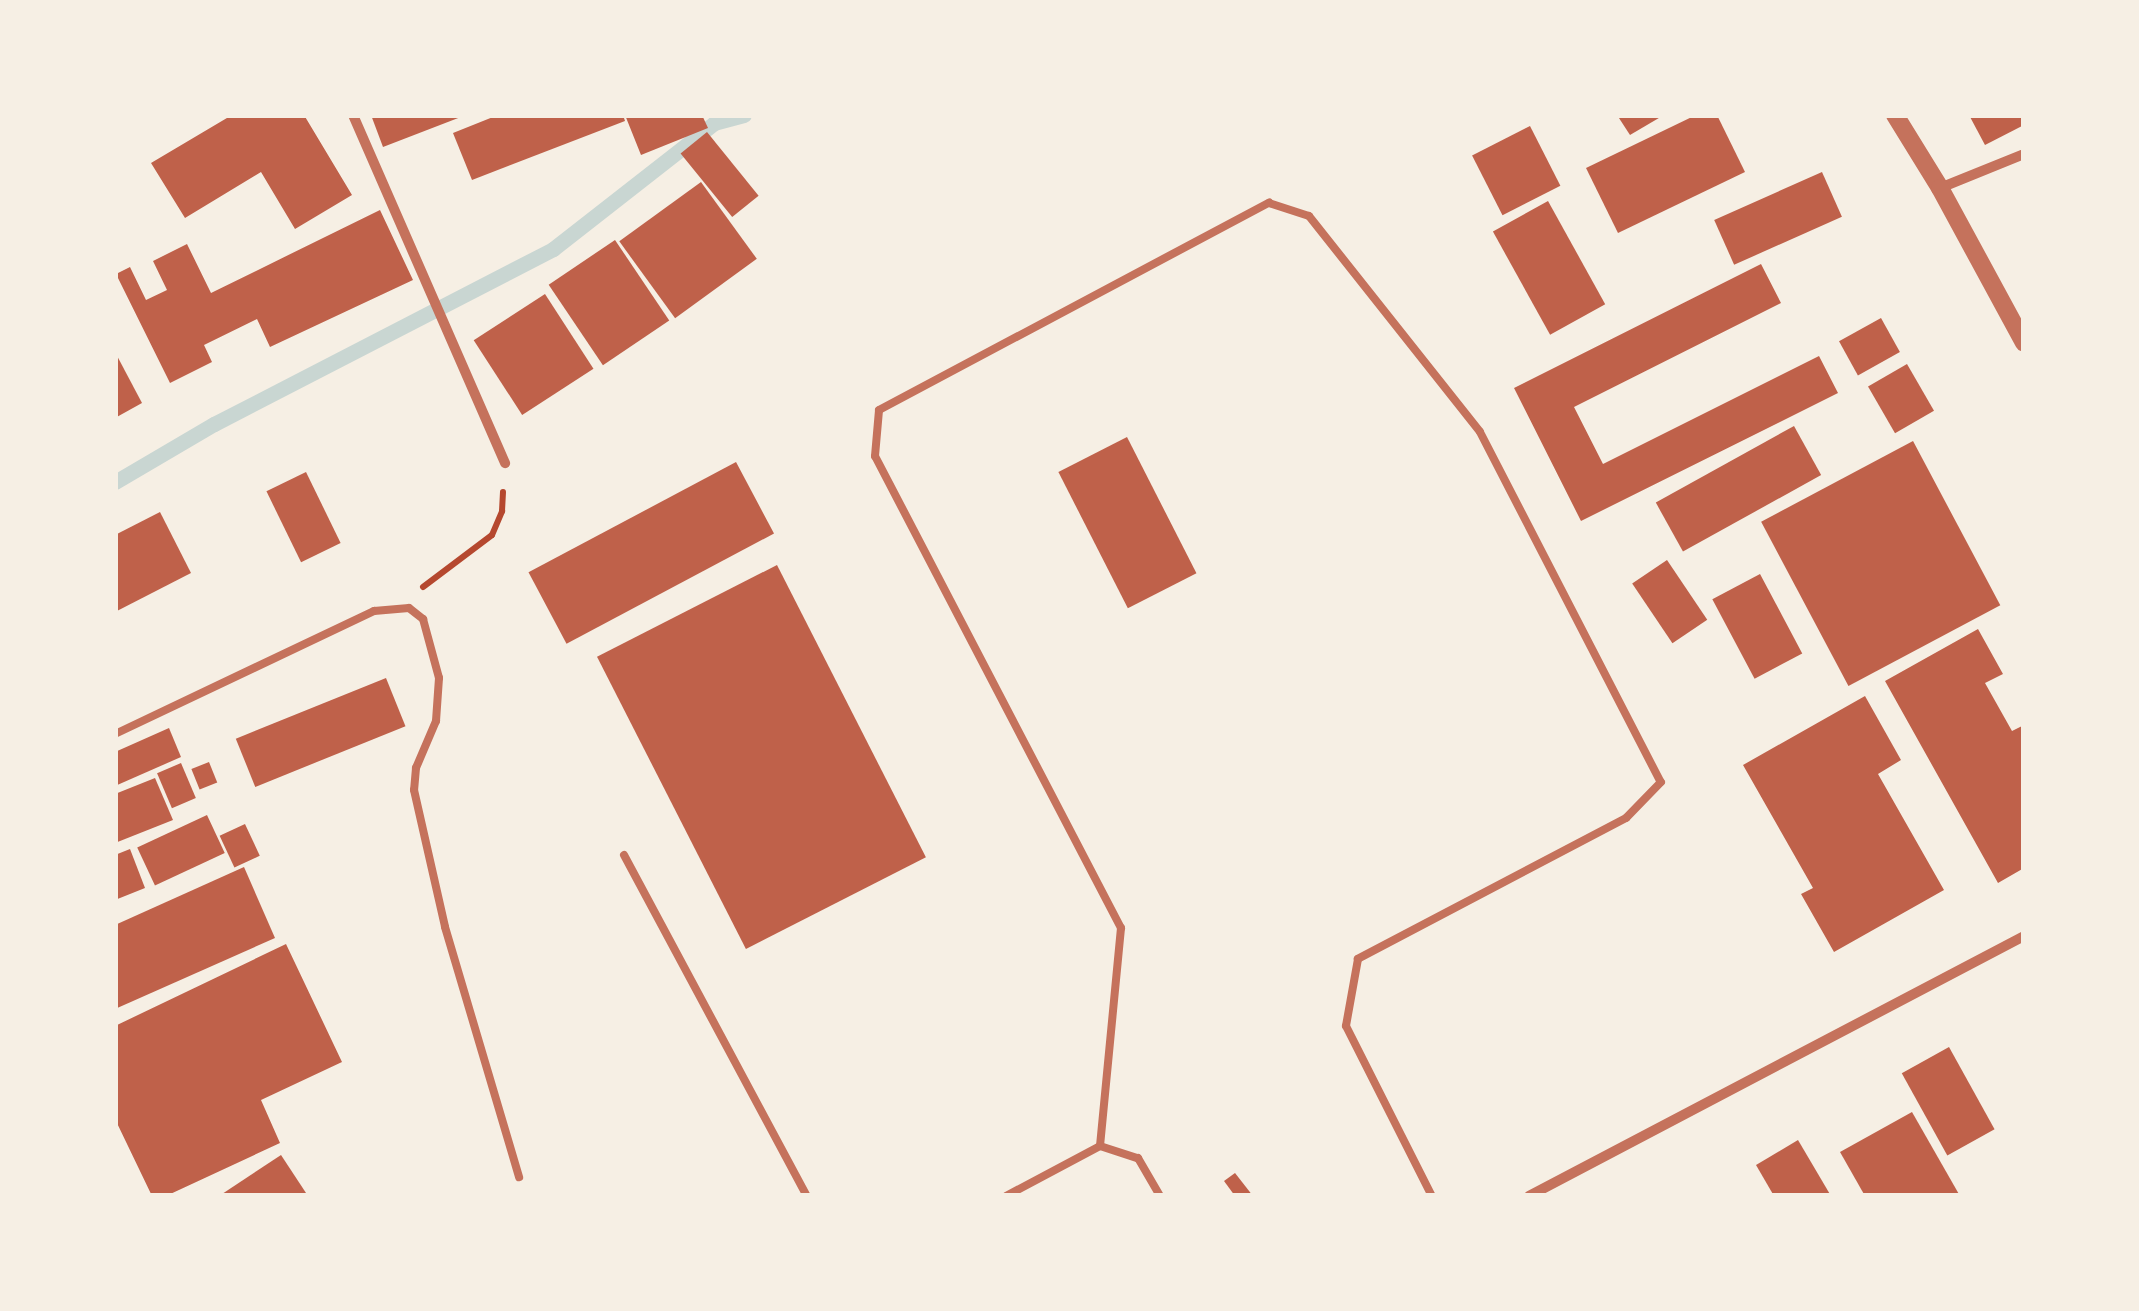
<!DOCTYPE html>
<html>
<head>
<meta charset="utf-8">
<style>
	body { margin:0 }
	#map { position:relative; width:2139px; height:1311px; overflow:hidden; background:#f6efe4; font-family:Barlow,sans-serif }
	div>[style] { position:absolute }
	.stream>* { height:15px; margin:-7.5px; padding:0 7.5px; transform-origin:7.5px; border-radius:7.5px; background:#c9d6d2 }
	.building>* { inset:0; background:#bf614a; transform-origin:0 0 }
	.path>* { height:6px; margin:-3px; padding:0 3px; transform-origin:3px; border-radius:3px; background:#b5482f }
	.service>* { height:8px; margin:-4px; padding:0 4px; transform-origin:4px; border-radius:4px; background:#c5725c }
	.minor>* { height:10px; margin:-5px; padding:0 5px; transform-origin:5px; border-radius:5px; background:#c5725c }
	.tertiary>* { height:18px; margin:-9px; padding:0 9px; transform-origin:9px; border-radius:9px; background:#c5725c }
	span { translate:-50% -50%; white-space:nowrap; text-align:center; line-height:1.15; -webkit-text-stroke:10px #f6efe4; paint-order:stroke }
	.frame { position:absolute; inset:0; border:118px solid #f6efe4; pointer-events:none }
</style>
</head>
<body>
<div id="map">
	<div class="stream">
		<i style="left:115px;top:482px;width:115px;rotate:-30.4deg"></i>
		<i style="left:214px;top:424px;width:382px;rotate:-27.3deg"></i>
		<i style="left:553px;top:249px;width:204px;rotate:-38deg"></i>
		<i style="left:714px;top:123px;width:31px;rotate:-15deg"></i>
	</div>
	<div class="building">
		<i style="clip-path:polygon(232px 115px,304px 115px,352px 195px,295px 229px,261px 172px,185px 218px,151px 163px)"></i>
		<i style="clip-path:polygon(371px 115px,466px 115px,383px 147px)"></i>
		<i style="clip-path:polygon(498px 115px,623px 115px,625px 121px,472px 180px,453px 133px)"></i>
		<i style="clip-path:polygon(625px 115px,702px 115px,708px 128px,641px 155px)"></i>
		<i style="clip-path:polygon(1617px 115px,1664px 115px,1630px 135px)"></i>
		<i style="clip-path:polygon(1696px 115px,1717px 115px,1745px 172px,1618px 233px,1586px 168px)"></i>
		<i style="clip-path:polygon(1969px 115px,2024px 115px,2024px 125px,1985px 145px)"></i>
		<i style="left:1530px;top:126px;width:67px;height:65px;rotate:63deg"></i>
		<i style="left:707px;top:132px;width:82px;height:34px;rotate:51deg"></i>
		<i style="left:1822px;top:172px;width:49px;height:118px;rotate:66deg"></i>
		<i style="left:701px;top:182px;width:95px;height:101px;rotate:54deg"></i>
		<i style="left:1548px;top:201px;width:118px;height:63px;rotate:61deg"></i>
		<i style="clip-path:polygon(380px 210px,413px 280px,270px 347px,257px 319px,204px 345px,212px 362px,170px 383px,116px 274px,130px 267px,146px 300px,167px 290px,153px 261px,187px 244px,211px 293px)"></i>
		<i style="left:615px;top:240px;width:97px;height:80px;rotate:56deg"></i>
		<i style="clip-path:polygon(1761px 264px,1781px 303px,1574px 407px,1603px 464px,1819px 356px,1838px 393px,1581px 521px,1514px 388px)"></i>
		<i style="left:545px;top:294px;width:89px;height:85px;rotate:57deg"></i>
		<i style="left:1881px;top:318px;width:39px;height:48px;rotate:61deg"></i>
		<i style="clip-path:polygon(115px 352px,142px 403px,115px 418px)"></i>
		<i style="left:1907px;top:364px;width:54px;height:45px;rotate:60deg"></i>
		<i style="left:1794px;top:426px;width:56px;height:158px;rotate:61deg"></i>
		<i style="left:1127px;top:437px;width:153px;height:77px;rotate:63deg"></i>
		<i style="left:1913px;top:441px;width:186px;height:172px;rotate:62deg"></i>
		<i style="left:736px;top:462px;width:81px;height:235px;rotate:62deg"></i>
		<i style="left:306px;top:472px;width:79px;height:44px;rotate:64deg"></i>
		<i style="clip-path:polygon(160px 512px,191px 573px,115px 612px,115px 535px)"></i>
		<i style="left:1667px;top:560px;width:72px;height:42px;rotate:56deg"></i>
		<i style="left:777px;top:565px;width:328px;height:202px;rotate:63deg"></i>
		<i style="left:1760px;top:574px;width:90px;height:54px;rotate:62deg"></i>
		<i style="clip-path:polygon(1978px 629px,2003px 674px,1985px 683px,2012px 731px,2024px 725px,2024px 868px,1998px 883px,1885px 681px)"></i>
		<i style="left:386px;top:678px;width:52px;height:162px;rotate:68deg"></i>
		<i style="clip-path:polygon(1865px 696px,1901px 760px,1878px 774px,1944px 890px,1834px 952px,1801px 894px,1813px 888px,1743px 765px)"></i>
		<i style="clip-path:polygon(169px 728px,181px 757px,115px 786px,115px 752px)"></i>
		<i style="left:209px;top:762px;width:22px;height:19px;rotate:68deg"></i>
		<i style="left:181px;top:763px;width:38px;height:26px;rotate:67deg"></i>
		<i style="clip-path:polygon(155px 778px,173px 820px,115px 843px,115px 794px)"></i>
		<i style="left:207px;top:815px;width:42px;height:77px;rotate:65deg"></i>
		<i style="left:245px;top:824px;width:35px;height:28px;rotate:65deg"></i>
		<i style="clip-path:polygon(130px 849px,145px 888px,115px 900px,115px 855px)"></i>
		<i style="clip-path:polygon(244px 867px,275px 938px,115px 1009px,115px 925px)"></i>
		<i style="clip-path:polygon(286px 944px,342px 1062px,261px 1100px,280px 1143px,166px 1196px,152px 1196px,115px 1119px,115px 1026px)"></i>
		<i style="left:1949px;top:1047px;width:94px;height:54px;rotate:61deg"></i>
		<i style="clip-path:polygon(1912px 1112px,1960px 1196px,1865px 1196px,1840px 1152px)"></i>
		<i style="clip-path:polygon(1798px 1140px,1831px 1196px,1774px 1196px,1756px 1165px)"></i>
		<i style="clip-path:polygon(281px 1155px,308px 1196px,219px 1196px)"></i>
		<i style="clip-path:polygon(1235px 1173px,1253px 1196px,1235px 1196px,1224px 1181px)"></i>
	</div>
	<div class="path">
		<i style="left:423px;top:587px;width:86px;rotate:-37deg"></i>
		<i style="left:492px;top:535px;width:26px;rotate:-67deg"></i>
		<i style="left:502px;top:511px;width:19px;rotate:-87deg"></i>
	</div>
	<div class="service">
		<i style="left:115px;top:734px;width:287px;rotate:-25.4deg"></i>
		<i style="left:374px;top:611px;width:35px;rotate:-5deg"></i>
		<i style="left:409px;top:608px;width:18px;rotate:38deg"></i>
		<i style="left:423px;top:619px;width:61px;rotate:74.8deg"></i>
		<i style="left:439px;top:678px;width:43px;rotate:94deg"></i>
		<i style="left:436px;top:721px;width:51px;rotate:113.1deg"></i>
		<i style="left:416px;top:768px;width:22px;rotate:95deg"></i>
		<i style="left:414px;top:790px;width:140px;rotate:77.2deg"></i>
		<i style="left:445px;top:927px;width:261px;rotate:73.5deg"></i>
		<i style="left:624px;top:855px;width:387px;rotate:61.8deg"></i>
		<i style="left:1100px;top:1146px;width:219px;rotate:-84.5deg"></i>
		<i style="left:1121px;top:928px;width:532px;rotate:-117.53deg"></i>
		<i style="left:875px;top:456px;width:46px;rotate:-85deg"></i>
		<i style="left:879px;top:410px;width:442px;rotate:-28deg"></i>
		<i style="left:1269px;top:203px;width:42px;rotate:18deg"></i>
		<i style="left:1309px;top:216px;width:275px;rotate:51.6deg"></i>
		<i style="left:1480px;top:432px;width:394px;rotate:62.7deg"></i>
		<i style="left:1661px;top:782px;width:50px;rotate:134.2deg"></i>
		<i style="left:1626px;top:818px;width:303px;rotate:152.3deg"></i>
		<i style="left:1358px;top:959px;width:68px;rotate:100.2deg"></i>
		<i style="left:1346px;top:1026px;width:191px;rotate:63.2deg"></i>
		<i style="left:1006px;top:1196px;width:106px;rotate:-28deg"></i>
		<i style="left:1100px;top:1146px;width:40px;rotate:18deg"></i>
		<i style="left:1138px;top:1158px;width:44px;rotate:59.9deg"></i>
	</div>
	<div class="minor">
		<i style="left:353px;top:115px;width:380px;rotate:66.4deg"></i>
		<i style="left:1940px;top:188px;width:91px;rotate:-22deg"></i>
		<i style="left:1529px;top:1196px;width:559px;rotate:-27.71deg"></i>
	</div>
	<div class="tertiary">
		<i style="left:1895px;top:115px;width:86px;rotate:58.3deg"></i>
		<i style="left:1940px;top:188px;width:176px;rotate:61.5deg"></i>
	</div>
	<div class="frame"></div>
</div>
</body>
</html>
